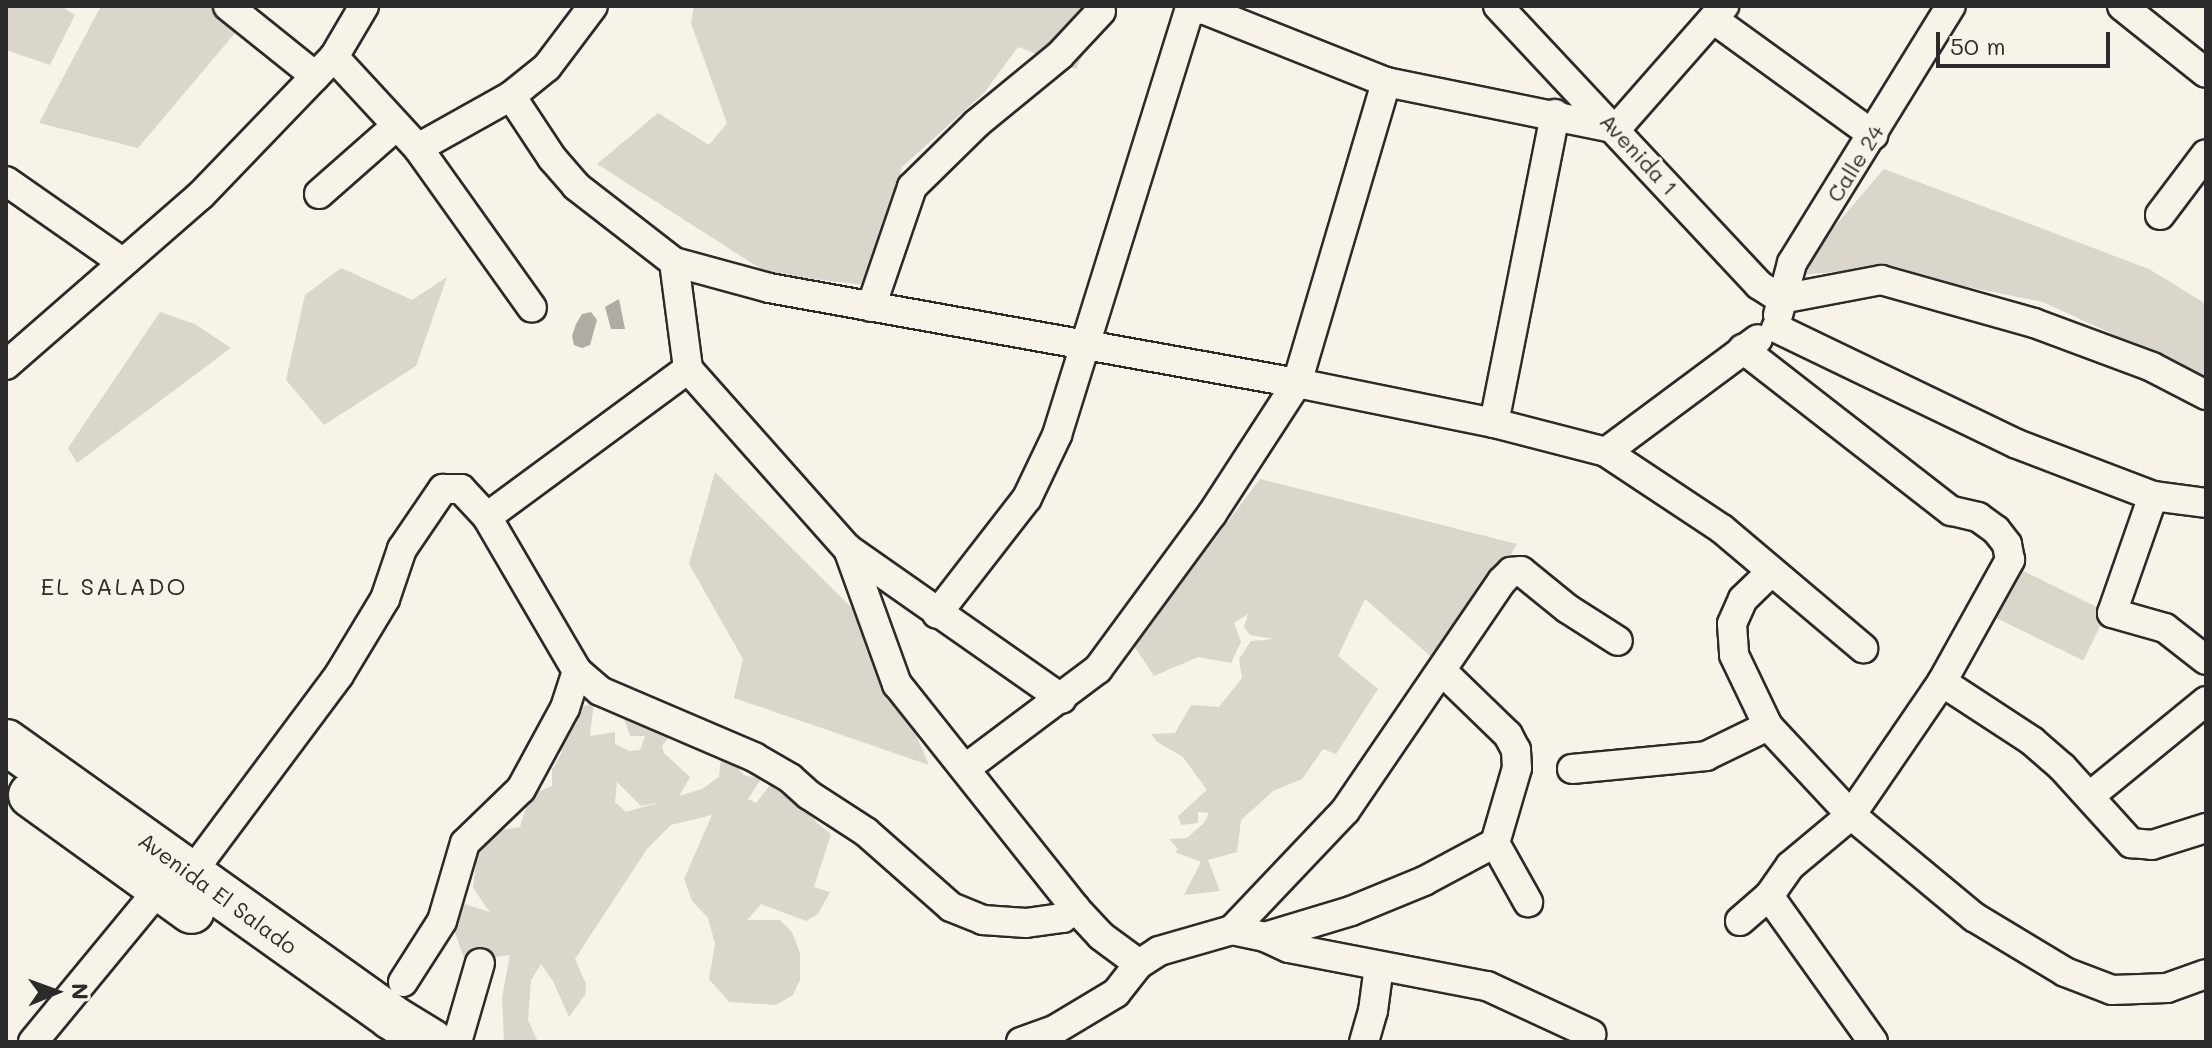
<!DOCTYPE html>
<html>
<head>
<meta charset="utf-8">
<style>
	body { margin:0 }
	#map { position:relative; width:2212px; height:1048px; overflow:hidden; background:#f7f3e8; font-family:Mali,sans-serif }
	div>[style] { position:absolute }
	.green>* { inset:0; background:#dad6cc; transform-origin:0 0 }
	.water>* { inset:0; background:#afaca4 }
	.roads { filter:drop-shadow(2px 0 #2b2b2b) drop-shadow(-2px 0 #2b2b2b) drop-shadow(0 2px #2b2b2b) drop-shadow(0 -2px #2b2b2b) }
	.minor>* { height:28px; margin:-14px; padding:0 14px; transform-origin:14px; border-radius:14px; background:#f7f3e8 }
	.primary>* { height:44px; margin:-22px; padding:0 22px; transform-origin:22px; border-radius:22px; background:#f7f3e8 }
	span { translate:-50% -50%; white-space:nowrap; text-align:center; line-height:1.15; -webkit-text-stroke:6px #f7f3e8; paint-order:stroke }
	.street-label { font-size:22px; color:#2b2b2b }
	.neighbourhood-label { font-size:24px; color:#2b2b2b; letter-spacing:2px }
	.frame { position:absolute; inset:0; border:8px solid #2b2b2b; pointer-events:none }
	.north { position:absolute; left:16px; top:952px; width:80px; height:80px; -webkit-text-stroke:6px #f7f3e8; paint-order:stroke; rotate:89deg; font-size:22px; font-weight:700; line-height:32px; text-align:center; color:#2b2b2b }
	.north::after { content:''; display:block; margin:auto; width:28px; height:36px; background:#2b2b2b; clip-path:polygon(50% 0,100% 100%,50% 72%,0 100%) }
	.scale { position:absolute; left:1936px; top:32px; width:174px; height:36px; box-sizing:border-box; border:4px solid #2b2b2b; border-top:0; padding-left:10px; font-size:24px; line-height:28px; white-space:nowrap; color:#2b2b2b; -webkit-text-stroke:6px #f7f3e8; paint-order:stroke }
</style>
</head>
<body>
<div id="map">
	<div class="green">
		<i style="clip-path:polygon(6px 6px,61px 6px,75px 15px,50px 65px,6px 50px)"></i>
		<i style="clip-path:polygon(101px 6px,258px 6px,138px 148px,39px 123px)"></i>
		<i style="clip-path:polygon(694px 6px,1106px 6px,1076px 69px,1018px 47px,984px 93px,902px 167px,865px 285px,769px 274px,597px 164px,658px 113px,709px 145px,727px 123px,691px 23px)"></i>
		<i style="clip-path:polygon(1884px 169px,2149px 269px,2206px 304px,2206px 377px,2043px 302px,1874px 268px,1792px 276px)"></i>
		<i style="clip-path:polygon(341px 268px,412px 300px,447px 277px,416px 366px,324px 425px,286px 380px,305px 295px)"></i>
		<i style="clip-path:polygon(160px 312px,195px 324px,231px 348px,77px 463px,68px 448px)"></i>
		<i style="clip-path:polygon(715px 472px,869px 625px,929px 765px,734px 698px,743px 659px,689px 564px)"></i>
		<i style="clip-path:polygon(1260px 479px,1517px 544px,1444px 668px,1365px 599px,1338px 656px,1378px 689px,1336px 754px,1323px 749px,1302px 779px,1273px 791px,1241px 820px,1237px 852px,1208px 860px,1220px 891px,1184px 895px,1201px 862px,1175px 852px,1178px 849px,1169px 839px,1187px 838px,1205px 822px,1209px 813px,1198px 812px,1198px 823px,1181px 825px,1178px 816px,1207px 790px,1183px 757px,1157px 742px,1151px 734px,1175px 733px,1191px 705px,1219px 707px,1242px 678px,1239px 659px,1251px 641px,1274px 639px,1250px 635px,1244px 627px,1248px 614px,1234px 623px,1241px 642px,1231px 663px,1198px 657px,1154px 676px,1134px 646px)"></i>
		<i style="left:2019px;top:569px;width:98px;height:54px;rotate:26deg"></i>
		<i style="clip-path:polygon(evenodd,594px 702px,590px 736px,615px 732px,615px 744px,629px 751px,640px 750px,645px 736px,630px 736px,620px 707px,672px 733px,662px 746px,664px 753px,690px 777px,679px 796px,702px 789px,719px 777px,722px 749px,744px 775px,761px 779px,748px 799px,756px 803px,773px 781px,798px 791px,792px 801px,807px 810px,817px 823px,831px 834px,814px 887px,830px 892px,818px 914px,806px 921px,761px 904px,747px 920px,780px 920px,792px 932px,800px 953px,800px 980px,793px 995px,776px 1005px,729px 1002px,709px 979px,715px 944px,708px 918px,692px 901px,684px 879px,712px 815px,671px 825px,647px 849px,575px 959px,586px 984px,585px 995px,569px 1017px,553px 981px,541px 964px,531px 980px,528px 1020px,538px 1042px,504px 1042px,502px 998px,510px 955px,465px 961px,451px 921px,461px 903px,490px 912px,473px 888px,478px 846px,488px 832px,520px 827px,530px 795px,552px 786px,552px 770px,562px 752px,553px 732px,580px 708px,594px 702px,617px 782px,641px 806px,661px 802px,626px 812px,615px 802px,617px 782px)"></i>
	</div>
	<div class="water">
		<i style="clip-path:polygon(619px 299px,625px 329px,611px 329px,605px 307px)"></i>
		<i style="clip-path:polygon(591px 312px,597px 320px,590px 345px,582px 348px,574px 345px,572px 336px,576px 324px,582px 314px)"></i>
	</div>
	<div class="roads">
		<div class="minor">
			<i style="left:228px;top:6px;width:112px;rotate:38.8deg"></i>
			<i style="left:1498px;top:6px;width:382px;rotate:46.9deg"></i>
			<i style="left:1759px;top:285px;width:26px;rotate:32deg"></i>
			<i style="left:1781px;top:299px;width:102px;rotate:-10.8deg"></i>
			<i style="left:1881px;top:280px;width:159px;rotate:15.7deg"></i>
			<i style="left:2034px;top:323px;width:126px;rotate:20.4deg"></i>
			<i style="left:2152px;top:367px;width:61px;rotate:27.4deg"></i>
			<i style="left:2122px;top:6px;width:107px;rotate:38.6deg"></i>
			<i style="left:1713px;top:19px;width:198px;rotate:35.9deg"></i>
			<i style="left:334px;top:57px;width:124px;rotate:47.3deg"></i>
			<i style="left:418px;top:148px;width:196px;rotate:54.5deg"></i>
			<i style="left:511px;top:96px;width:74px;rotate:56.5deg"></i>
			<i style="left:552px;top:158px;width:37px;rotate:49deg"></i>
			<i style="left:576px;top:186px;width:124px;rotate:37.8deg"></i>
			<i style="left:674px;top:262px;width:108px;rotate:82.5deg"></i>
			<i style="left:688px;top:369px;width:241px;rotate:48.4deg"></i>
			<i style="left:848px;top:549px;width:144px;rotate:70.1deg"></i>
			<i style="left:897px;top:684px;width:286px;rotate:51.5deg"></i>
			<i style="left:1075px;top:908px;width:38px;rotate:47deg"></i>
			<i style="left:1101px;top:936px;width:47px;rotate:36.4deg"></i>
			<i style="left:418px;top:148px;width:107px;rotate:-29.2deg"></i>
			<i style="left:511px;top:96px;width:46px;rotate:-38.9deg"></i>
			<i style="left:547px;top:67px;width:76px;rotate:-53deg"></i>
			<i style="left:6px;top:181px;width:141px;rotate:34.9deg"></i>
			<i style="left:319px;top:194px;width:101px;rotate:-41.4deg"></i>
			<i style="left:2160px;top:215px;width:76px;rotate:-53deg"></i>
			<i style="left:674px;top:262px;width:98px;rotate:15.3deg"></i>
			<i style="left:769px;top:288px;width:536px;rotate:10.2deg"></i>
			<i style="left:1297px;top:383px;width:201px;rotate:11.5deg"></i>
			<i style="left:1494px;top:423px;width:116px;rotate:14.5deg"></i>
			<i style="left:1606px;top:452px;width:139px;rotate:33.6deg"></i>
			<i style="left:1722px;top:529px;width:185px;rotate:40.2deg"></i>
			<i style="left:871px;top:307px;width:127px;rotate:-71.1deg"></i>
			<i style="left:912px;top:187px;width:90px;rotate:-44.5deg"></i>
			<i style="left:976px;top:124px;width:109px;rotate:-39.4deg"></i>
			<i style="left:1060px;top:55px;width:60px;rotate:-47deg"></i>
			<i style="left:1778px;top:315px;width:54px;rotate:-74.9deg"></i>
			<i style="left:1792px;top:263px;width:302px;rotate:-58.3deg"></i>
			<i style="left:1776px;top:328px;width:267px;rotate:25.7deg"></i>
			<i style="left:2017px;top:444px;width:146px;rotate:20.9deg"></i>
			<i style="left:2153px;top:496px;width:53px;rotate:7.5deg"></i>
			<i style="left:6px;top:365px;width:259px;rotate:-41.1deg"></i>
			<i style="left:201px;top:195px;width:192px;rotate:-46.1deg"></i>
			<i style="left:334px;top:57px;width:59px;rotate:-59.5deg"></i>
			<i style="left:1494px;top:423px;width:315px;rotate:-78.8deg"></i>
			<i style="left:1606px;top:452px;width:189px;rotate:-36.6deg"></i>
			<i style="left:2153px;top:496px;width:124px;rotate:109.3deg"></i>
			<i style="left:2112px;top:613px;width:55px;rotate:15.8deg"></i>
			<i style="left:2165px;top:628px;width:52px;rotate:38deg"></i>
			<i style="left:487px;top:517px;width:250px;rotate:-36.4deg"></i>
			<i style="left:848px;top:549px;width:261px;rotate:35deg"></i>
			<i style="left:1771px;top:572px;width:39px;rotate:136deg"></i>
			<i style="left:1743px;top:599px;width:27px;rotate:114deg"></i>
			<i style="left:1732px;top:624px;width:31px;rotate:86deg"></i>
			<i style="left:1734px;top:655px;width:79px;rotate:64.4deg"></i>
			<i style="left:1768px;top:726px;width:122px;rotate:47deg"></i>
			<i style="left:1851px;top:815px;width:160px;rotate:39.7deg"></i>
			<i style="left:1974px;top:917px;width:106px;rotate:31.1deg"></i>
			<i style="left:2065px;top:972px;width:50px;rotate:21deg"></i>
			<i style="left:2112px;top:990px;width:55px;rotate:-2.1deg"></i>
			<i style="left:2167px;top:988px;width:41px;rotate:-19.7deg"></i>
			<i style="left:937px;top:614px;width:147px;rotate:-52.2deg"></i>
			<i style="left:1027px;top:498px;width:70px;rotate:-64.5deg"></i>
			<i style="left:1057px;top:435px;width:446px;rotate:-72.7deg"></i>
			<i style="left:1190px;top:9px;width:15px;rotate:4deg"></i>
			<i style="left:1205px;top:10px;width:195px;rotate:21.7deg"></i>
			<i style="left:1386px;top:82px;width:235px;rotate:11.5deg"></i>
			<i style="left:1616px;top:129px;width:164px;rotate:-48.7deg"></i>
			<i style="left:1442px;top:671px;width:92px;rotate:44.1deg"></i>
			<i style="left:1508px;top:735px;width:17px;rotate:62deg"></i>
			<i style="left:1516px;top:750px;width:18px;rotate:87deg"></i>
			<i style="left:1517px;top:768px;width:78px;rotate:106.3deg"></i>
			<i style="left:1495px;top:843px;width:68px;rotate:60.8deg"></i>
			<i style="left:1942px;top:682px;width:108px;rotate:33.2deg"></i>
			<i style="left:2032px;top:741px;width:40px;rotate:41deg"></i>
			<i style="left:2062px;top:767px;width:103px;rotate:47.8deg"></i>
			<i style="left:2131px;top:843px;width:21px;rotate:5deg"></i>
			<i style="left:2152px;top:845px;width:57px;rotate:-17.5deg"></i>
			<i style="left:966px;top:768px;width:165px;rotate:-36.9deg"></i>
			<i style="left:1098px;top:669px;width:192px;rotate:-53.7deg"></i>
			<i style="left:1212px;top:514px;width:156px;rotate:-57deg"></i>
			<i style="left:1297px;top:383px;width:314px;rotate:-73.5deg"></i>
			<i style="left:1572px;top:769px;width:135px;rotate:-5.5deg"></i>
			<i style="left:1706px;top:756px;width:69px;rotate:-25.8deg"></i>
			<i style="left:2090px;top:796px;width:150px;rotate:-39.3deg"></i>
			<i style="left:190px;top:875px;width:249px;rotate:-53.3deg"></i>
			<i style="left:339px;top:675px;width:89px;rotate:-58.8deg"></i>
			<i style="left:385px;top:599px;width:53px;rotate:-71.2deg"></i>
			<i style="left:402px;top:549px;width:73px;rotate:-55.7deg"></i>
			<i style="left:443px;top:489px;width:18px"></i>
			<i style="left:461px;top:489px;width:38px;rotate:47deg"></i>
			<i style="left:487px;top:517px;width:178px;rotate:59.7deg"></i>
			<i style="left:577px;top:671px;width:30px;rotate:41deg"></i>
			<i style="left:600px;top:691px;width:168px;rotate:23.2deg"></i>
			<i style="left:754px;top:757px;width:42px;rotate:30.3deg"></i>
			<i style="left:790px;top:778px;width:25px;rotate:42deg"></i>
			<i style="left:809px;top:795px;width:68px;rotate:33deg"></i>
			<i style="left:866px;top:832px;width:113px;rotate:41.4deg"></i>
			<i style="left:951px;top:907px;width:35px;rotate:22deg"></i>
			<i style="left:983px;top:920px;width:43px;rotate:4deg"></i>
			<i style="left:1026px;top:923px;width:37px;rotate:-8deg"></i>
			<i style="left:1063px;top:918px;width:16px;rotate:-40deg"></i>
			<i style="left:1769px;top:896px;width:179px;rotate:54.5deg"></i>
			<i style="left:1740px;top:921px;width:38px;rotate:-41deg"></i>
			<i style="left:1769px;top:896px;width:37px;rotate:-55deg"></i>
			<i style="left:1790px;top:866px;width:80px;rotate:-39.9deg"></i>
			<i style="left:1851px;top:815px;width:161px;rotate:-55.6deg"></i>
			<i style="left:1942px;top:682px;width:140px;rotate:-60.9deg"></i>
			<i style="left:2010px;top:560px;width:16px;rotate:-101deg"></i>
			<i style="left:2007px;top:544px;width:18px;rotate:-128deg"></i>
			<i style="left:1996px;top:530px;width:22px;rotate:-144deg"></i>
			<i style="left:1978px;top:517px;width:28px;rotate:-167deg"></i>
			<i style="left:1951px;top:511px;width:264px;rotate:-142.1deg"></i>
			<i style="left:1232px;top:930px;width:34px;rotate:12deg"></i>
			<i style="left:1265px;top:937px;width:26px;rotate:25deg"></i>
			<i style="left:1289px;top:948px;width:202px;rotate:10.9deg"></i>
			<i style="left:1487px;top:986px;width:115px;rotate:24.8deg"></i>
			<i style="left:1265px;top:937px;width:90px;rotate:-16.8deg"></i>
			<i style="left:1351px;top:911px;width:79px;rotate:-22.3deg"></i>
			<i style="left:1424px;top:881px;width:81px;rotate:-28.2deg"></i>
			<i style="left:403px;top:982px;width:72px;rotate:-57.4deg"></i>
			<i style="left:442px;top:921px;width:81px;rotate:-73.6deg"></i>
			<i style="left:465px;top:843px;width:78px;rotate:-44deg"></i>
			<i style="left:521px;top:789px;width:92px;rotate:-61.5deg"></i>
			<i style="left:565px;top:708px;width:39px;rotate:-72deg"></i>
			<i style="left:33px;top:1042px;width:200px;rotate:-50.5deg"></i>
			<i style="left:457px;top:1042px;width:82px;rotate:-73.8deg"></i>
			<i style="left:1021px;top:1042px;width:37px;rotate:-20deg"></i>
			<i style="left:1056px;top:1029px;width:70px;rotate:-31deg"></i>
			<i style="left:1116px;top:993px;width:37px;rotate:-52deg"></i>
			<i style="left:1139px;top:964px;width:24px;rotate:-33deg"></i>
			<i style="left:1159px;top:951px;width:76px;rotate:-16deg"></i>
			<i style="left:1232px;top:930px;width:164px;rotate:-46.5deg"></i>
			<i style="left:1345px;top:811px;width:278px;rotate:-55.7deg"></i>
			<i style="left:1502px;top:581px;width:13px;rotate:-45deg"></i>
			<i style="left:1511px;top:572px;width:10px;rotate:-6deg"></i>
			<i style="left:1521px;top:571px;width:60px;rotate:39deg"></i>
			<i style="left:1568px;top:609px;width:59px;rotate:32.6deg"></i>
			<i style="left:1364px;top:1042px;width:32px;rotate:-74deg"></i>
			<i style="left:1373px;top:1011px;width:45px;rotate:-82.4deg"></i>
		</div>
		<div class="primary">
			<i style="left:6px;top:742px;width:473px;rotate:35.5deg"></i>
			<i style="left:391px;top:1017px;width:48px;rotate:31.4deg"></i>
			<i style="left:31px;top:795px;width:198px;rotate:35.8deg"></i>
		</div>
	</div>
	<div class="street-label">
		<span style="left:1639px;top:154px;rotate:47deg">Avenida 1</span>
		<span style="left:1855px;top:163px;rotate:-58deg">Calle 24</span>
		<span style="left:218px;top:893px;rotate:36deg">Avenida El Salado</span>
	</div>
	<div class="neighbourhood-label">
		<span style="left:114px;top:586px">EL SALADO</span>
	</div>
	<div class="frame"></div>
	<div class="north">N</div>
	<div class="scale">50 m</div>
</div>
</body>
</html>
